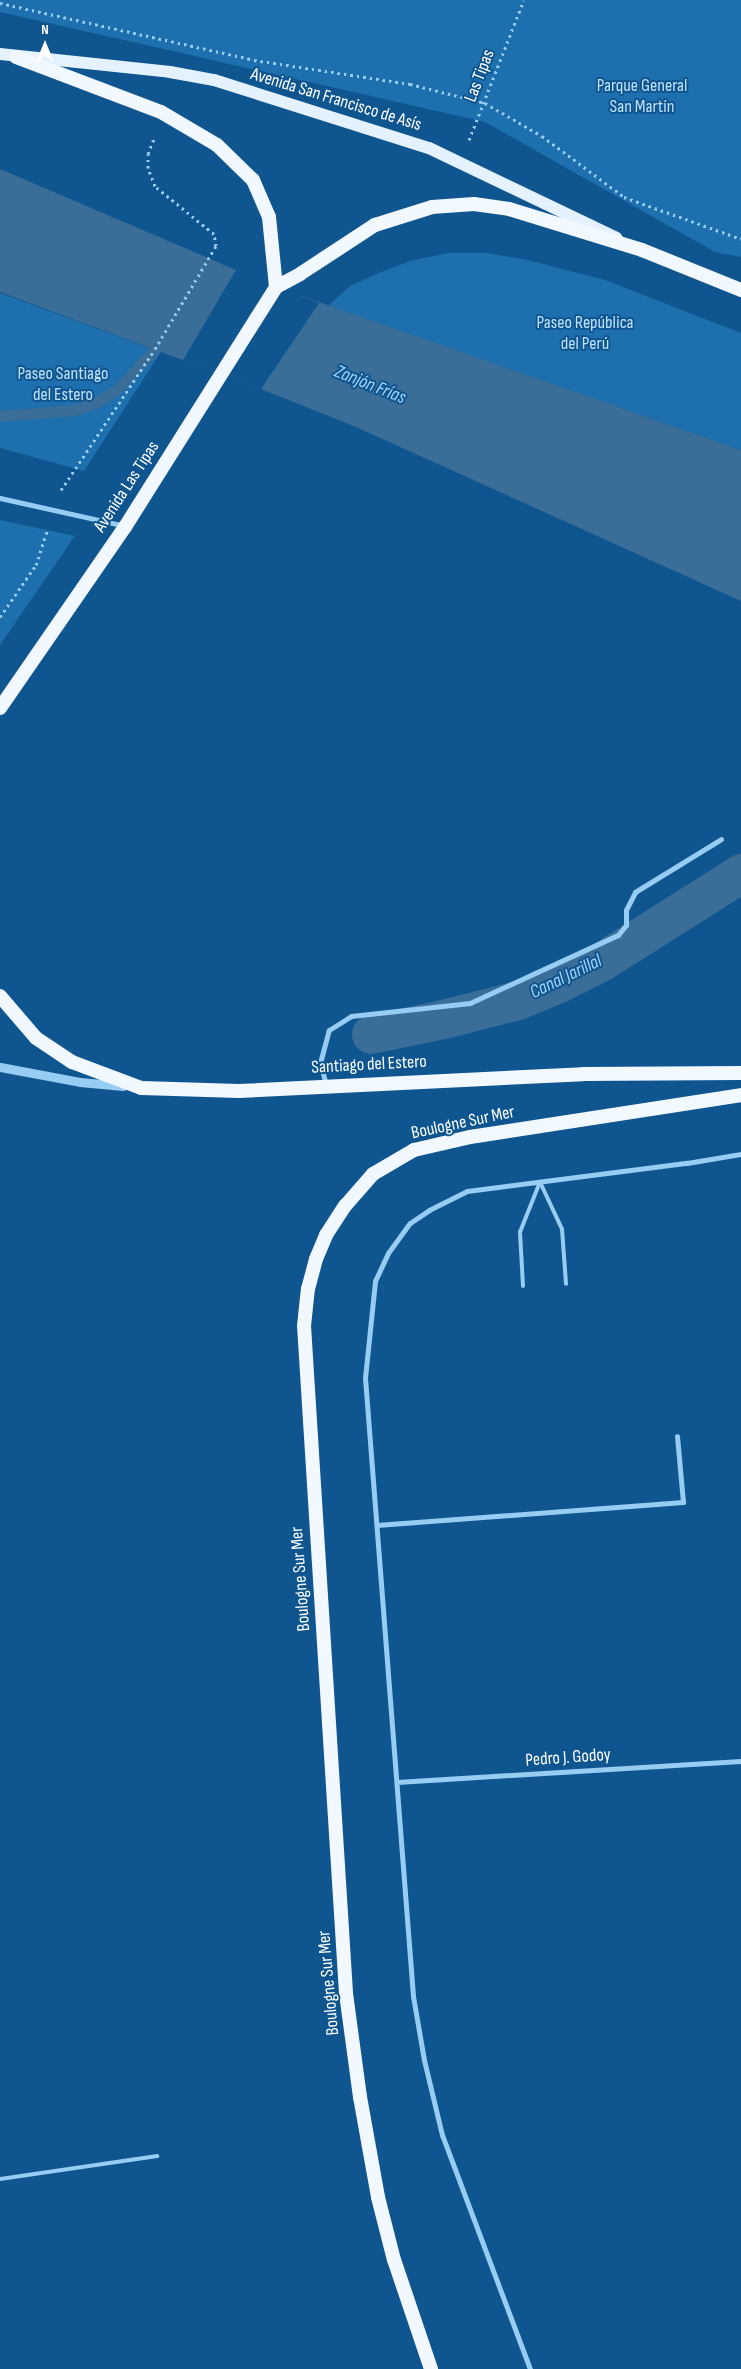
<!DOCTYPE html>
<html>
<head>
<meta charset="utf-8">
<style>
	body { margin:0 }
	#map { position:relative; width:741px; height:2369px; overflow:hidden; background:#0f558f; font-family:"Sofia Sans Condensed",sans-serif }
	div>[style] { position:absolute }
	.green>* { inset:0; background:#1d6fad }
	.water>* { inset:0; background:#3a6e98 }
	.pier>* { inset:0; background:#0f558f }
	.stream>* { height:11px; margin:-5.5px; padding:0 5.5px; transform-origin:5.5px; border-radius:5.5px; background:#3a6e98 }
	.canal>* { height:39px; margin:-19.5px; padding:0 19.5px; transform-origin:19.5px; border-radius:19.5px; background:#3a6e98 }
	.path>* { height:3px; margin-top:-1.5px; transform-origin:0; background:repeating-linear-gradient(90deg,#97ccf3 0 2.5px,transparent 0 6.5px) }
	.service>* { height:4px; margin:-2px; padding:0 2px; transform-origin:2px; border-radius:2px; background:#97ccf3 }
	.minor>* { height:5px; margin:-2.5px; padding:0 2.5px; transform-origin:2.5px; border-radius:2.5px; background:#97ccf3 }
	.tertiary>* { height:9px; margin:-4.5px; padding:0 4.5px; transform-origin:4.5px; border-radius:4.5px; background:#97ccf3 }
	.primary>* { height:12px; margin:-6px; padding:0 6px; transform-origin:6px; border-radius:6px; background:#e4f1ff }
	.trunk>* { height:14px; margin:-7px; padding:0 7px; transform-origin:7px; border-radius:7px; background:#f2f8ff }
	span { translate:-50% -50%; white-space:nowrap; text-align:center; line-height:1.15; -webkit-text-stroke:4px #0f558f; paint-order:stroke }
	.street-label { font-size:18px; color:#fff }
	.park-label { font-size:18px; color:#bfe3fe }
	.water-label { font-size:19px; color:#a3d5fb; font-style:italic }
	.north { position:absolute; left:20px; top:20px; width:50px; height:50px; -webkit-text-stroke:4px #0f558f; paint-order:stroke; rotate:0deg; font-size:14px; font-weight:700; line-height:20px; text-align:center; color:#fff }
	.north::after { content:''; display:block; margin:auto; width:18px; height:22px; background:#fff; clip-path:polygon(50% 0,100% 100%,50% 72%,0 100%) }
</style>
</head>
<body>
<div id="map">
	<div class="green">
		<i style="clip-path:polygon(0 0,741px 0,741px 257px,715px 252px,485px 122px,0 12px)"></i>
		<i style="clip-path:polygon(448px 253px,487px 253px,528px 260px,605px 280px,741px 333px,741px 450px,328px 306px,350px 286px,381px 272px,410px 261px)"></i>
		<i style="clip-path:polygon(0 293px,161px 352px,84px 471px,0 448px)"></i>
		<i style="clip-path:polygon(0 520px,75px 536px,0 645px)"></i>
	</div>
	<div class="water">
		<i style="clip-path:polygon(0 169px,276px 287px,741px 450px,741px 601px,356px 427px,261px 389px,0 292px)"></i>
	</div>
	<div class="pier">
		<i style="clip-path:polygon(236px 270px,319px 303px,261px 389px,183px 360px)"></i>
	</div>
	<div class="stream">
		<i style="left:0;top:416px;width:74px;rotate:-4.6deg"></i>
		<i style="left:74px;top:410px;width:24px;rotate:-19deg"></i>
		<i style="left:97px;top:402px;width:27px;rotate:-33deg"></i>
		<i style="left:120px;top:387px;width:65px;rotate:-47.5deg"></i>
	</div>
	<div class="canal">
		<i style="left:371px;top:1034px;width:74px;rotate:-11.8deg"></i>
		<i style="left:443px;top:1019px;width:77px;rotate:-14.2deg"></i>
		<i style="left:518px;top:1000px;width:47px;rotate:-22.7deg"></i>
		<i style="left:561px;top:982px;width:46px;rotate:-27.1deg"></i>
		<i style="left:602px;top:961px;width:165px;rotate:-32.3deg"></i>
	</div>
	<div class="path">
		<i style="left:0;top:3px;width:260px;rotate:12.6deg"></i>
		<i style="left:254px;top:60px;width:158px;rotate:8.7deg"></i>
		<i style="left:410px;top:84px;width:77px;rotate:14.2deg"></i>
		<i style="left:485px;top:103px;width:66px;rotate:30.1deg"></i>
		<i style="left:542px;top:136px;width:102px;rotate:36.6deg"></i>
		<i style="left:624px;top:197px;width:124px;rotate:19.7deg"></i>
		<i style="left:469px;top:140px;width:150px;rotate:-68.6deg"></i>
		<i style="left:61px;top:490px;width:169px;rotate:-56.3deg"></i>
		<i style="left:155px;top:349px;width:120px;rotate:-59.4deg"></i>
		<i style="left:216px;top:246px;width:12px;rotate:-99deg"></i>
		<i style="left:214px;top:234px;width:76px;rotate:-140.9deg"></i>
		<i style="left:155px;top:186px;width:19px;rotate:-111deg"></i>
		<i style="left:148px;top:168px;width:14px;rotate:-90deg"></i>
		<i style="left:148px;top:154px;width:17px;rotate:-69deg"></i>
		<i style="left:0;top:617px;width:63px;rotate:-55.3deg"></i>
		<i style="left:36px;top:565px;width:36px;rotate:-72deg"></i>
	</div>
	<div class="service">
		<i style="left:523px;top:1286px;width:54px;rotate:-93.2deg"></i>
		<i style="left:520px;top:1232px;width:54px;rotate:-68.2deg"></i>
		<i style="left:540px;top:1182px;width:52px;rotate:64.9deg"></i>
		<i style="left:562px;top:1229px;width:55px;rotate:85.8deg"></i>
		<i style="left:0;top:2179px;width:159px;rotate:-8.3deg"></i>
	</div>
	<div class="minor">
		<i style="left:0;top:498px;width:128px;rotate:12.6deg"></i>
		<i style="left:326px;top:1085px;width:23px;rotate:-105deg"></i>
		<i style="left:320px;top:1063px;width:34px;rotate:-75deg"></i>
		<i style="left:329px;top:1030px;width:26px;rotate:-32deg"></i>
		<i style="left:351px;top:1016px;width:120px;rotate:-6.2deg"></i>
		<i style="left:470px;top:1003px;width:163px;rotate:-24.7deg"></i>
		<i style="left:618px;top:935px;width:13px;rotate:-51deg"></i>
		<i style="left:626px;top:925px;width:15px;rotate:-90deg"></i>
		<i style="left:626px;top:910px;width:20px;rotate:-63deg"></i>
		<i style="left:635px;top:892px;width:101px;rotate:-31.6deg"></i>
		<i style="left:377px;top:1525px;width:307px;rotate:-4.3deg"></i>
		<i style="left:683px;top:1502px;width:66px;rotate:-95.2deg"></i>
		<i style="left:397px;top:1782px;width:345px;rotate:-3.5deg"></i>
		<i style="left:530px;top:2369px;width:250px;rotate:-110.6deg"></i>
		<i style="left:442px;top:2135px;width:77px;rotate:-103.5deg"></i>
		<i style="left:424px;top:2060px;width:65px;rotate:-99.8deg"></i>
		<i style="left:413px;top:1996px;width:620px;rotate:-94.44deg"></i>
		<i style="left:365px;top:1378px;width:98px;rotate:-84.1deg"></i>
		<i style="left:375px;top:1281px;width:31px;rotate:-65deg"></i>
		<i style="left:388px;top:1253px;width:37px;rotate:-54deg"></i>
		<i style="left:410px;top:1223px;width:23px;rotate:-34deg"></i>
		<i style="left:429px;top:1210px;width:42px;rotate:-26.6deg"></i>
		<i style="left:467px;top:1191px;width:222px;rotate:-7.3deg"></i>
		<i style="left:687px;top:1163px;width:55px;rotate:-9.5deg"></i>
	</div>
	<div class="tertiary">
		<i style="left:0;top:1067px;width:81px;rotate:10.6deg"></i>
		<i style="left:80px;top:1082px;width:43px;rotate:5.3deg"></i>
	</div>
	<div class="primary">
		<i style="left:0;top:54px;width:171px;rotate:6deg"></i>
		<i style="left:170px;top:72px;width:45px;rotate:10.3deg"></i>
		<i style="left:214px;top:80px;width:225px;rotate:17.6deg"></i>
		<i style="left:429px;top:148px;width:208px;rotate:25.6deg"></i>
	</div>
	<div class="trunk">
		<i style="left:16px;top:57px;width:155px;rotate:20.8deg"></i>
		<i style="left:161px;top:112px;width:65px;rotate:30.5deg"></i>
		<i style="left:217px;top:145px;width:50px;rotate:44.2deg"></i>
		<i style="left:253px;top:180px;width:40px;rotate:66.6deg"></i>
		<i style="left:269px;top:217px;width:70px;rotate:84.3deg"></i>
		<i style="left:276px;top:287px;width:27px;rotate:-28deg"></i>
		<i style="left:300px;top:274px;width:90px;rotate:-33.2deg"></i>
		<i style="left:375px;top:225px;width:60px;rotate:-17.5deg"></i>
		<i style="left:432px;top:207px;width:42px;rotate:-4.1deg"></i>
		<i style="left:474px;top:204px;width:35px;rotate:8deg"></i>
		<i style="left:509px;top:209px;width:139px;rotate:17.1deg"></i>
		<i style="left:642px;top:250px;width:107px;rotate:22deg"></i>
		<i style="left:0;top:708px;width:220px;rotate:-55.4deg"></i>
		<i style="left:125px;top:527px;width:284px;rotate:-57.8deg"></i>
		<i style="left:0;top:996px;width:55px;rotate:49.4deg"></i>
		<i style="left:36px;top:1038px;width:43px;rotate:33.7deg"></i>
		<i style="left:72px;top:1062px;width:74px;rotate:20.6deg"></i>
		<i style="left:141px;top:1088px;width:98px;rotate:1.8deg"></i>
		<i style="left:239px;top:1091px;width:344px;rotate:-2.8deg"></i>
		<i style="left:583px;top:1074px;width:158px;rotate:-0.4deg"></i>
		<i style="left:431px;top:2369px;width:115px;rotate:-108.7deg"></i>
		<i style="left:394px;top:2260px;width:65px;rotate:-104.3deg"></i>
		<i style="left:378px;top:2197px;width:102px;rotate:-100.2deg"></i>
		<i style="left:360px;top:2097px;width:105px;rotate:-97.7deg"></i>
		<i style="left:346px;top:1993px;width:668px;rotate:-93.6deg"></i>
		<i style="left:304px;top:1326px;width:37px;rotate:-84deg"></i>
		<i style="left:308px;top:1289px;width:31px;rotate:-75deg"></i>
		<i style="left:316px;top:1259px;width:26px;rotate:-67deg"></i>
		<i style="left:326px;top:1235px;width:35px;rotate:-57deg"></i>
		<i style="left:345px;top:1206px;width:43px;rotate:-48.8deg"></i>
		<i style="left:373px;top:1174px;width:48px;rotate:-30.3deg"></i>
		<i style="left:414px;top:1150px;width:57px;rotate:-13.1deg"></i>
		<i style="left:470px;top:1137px;width:274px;rotate:-8.8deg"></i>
	</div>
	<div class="street-label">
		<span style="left:480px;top:76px;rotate:-69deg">Las Tipas</span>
		<span style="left:336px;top:100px;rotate:17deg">Avenida San Francisco de Asís</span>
		<span style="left:127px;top:487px;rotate:-57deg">Avenida Las Tipas</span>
		<span style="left:369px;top:1065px;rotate:-3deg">Santiago del Estero</span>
		<span style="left:463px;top:1123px;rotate:-12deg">Boulogne Sur Mer</span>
		<span style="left:301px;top:1579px;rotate:-94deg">Boulogne Sur Mer</span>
		<span style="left:568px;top:1758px;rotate:-4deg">Pedro J. Godoy</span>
		<span style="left:329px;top:1983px;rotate:-95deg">Boulogne Sur Mer</span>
	</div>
	<div class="park-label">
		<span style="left:642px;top:97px">Parque General<br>San Martín</span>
		<span style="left:585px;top:334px">Paseo República<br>del Perú</span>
		<span style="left:63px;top:385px">Paseo Santiago<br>del Estero</span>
	</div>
	<div class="water-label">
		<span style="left:370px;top:385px;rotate:22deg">Zanjón Frías</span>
		<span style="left:566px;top:977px;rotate:-26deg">Canal Jarillal</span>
	</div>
	<div class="north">N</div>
</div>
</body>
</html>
